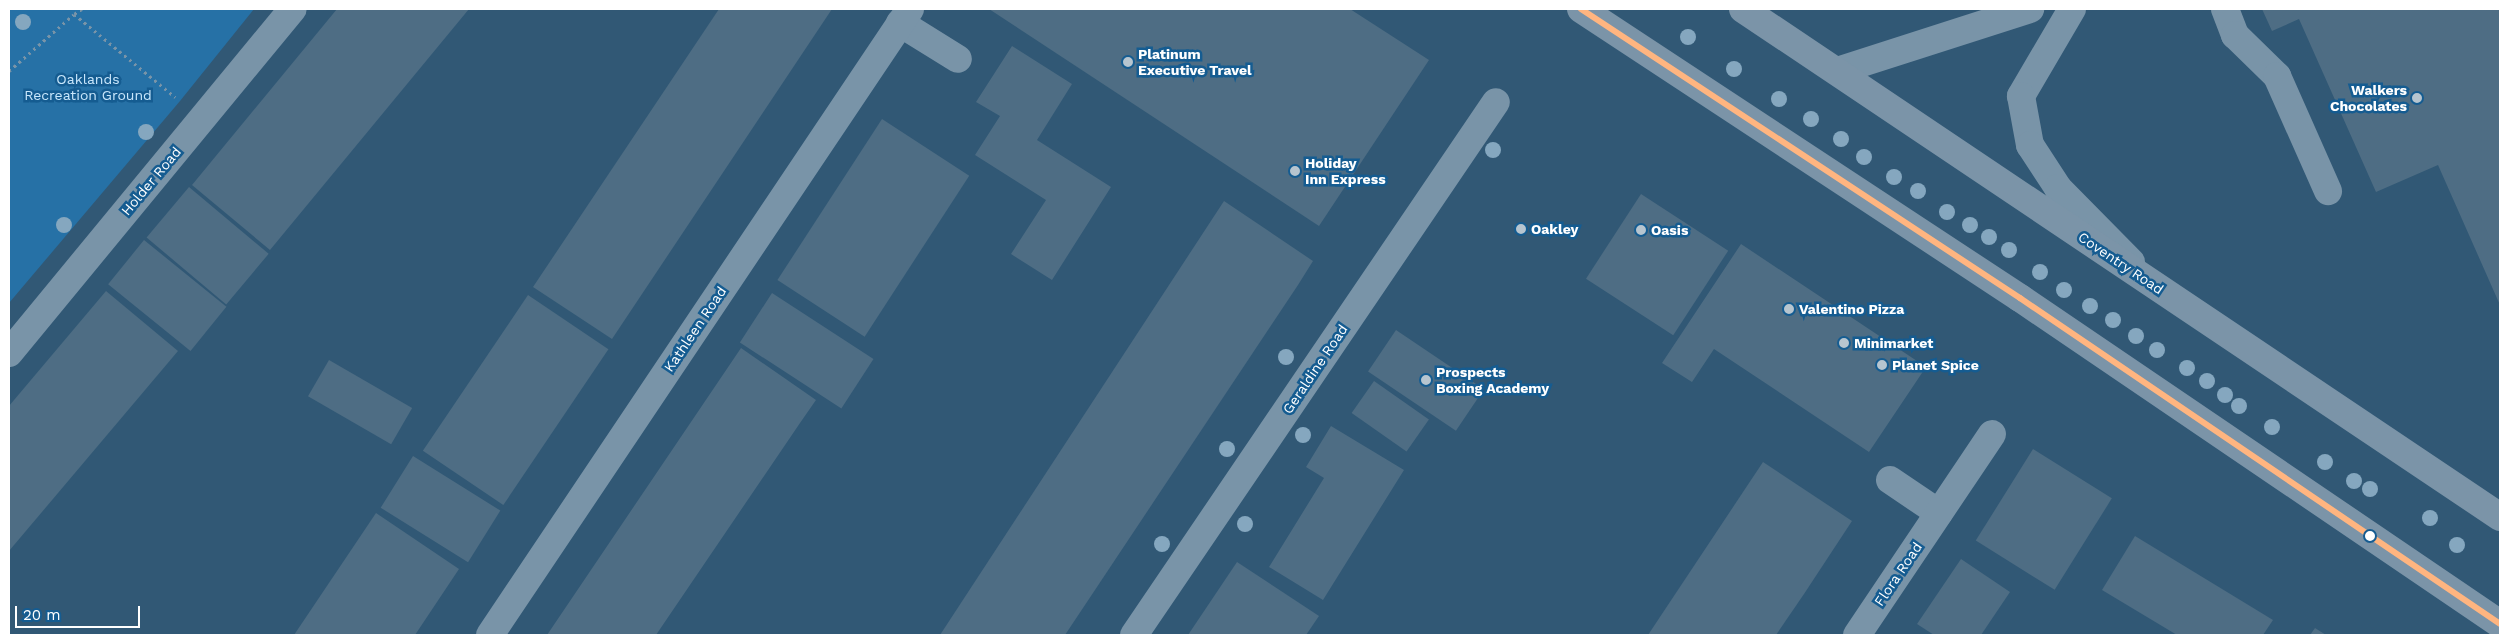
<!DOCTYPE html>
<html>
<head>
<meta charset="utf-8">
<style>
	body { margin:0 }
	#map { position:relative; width:2509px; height:644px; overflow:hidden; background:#315875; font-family:"Work Sans",sans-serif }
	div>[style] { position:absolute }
	.green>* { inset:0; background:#2671a6 }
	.building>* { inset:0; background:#4e6d84; transform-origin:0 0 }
	.path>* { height:3px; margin-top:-1.5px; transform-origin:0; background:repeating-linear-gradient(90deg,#7994a8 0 2.5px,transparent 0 6.5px) }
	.minor>* { height:28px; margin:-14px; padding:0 14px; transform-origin:14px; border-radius:14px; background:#7994a8 }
	.highway>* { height:28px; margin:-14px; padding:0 14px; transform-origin:14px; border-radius:14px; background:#7b94a8 }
	.bus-1>* { height:6px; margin:-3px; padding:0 3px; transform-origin:3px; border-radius:3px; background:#ffb580 }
	.trees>* { width:16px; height:16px; margin:-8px; border-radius:50%; background:#85a7bf }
	.dots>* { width:14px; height:14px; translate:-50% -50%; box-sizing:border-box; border:2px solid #155c91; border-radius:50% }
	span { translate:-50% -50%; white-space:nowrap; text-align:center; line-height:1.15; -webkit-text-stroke:5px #155c91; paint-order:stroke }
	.poi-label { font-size:14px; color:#fff; font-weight:700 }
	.left { translate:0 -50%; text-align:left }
	.right { translate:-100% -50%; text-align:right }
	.park-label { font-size:14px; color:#c9e7fc }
	.street-label { font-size:14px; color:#fff }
	.frame { position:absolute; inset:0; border:10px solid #fff; pointer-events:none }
	.scale { position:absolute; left:15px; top:606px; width:125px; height:22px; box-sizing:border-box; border:2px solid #fff; border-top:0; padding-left:6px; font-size:15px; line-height:18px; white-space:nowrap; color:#fff; -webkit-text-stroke:4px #155c91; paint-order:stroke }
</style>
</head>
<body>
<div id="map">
	<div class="green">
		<i style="clip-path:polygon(9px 9px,254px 9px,180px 101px,9px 303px)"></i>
	</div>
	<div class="building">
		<i style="clip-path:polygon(337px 9px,469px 9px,270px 250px,192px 185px)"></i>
		<i style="clip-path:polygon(719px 9px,832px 9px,612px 339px,533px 287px)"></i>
		<i style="clip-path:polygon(989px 9px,1350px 9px,1429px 60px,1319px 226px)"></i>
		<i style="clip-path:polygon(2262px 9px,2500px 9px,2500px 305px,2438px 165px,2376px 192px,2299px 19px,2272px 31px)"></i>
		<i style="clip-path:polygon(1012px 46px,1072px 84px,1037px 140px,1111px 187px,1052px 280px,1011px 254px,1046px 200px,975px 155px,1000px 116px,976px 102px)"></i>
		<i style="left:882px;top:119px;width:104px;height:192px;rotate:33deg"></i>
		<i style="left:189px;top:187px;width:104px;height:66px;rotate:40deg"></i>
		<i style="left:1641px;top:194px;width:104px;height:101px;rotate:33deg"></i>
		<i style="clip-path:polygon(1224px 201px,1313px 261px,1298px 285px,1065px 635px,940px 635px)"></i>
		<i style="left:144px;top:240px;width:106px;height:57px;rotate:39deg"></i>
		<i style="clip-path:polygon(1741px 244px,1926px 367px,1869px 452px,1714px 349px,1692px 382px,1662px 363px)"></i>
		<i style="clip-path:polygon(106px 291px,178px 351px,9px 551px,9px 406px)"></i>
		<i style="left:772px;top:293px;width:121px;height:59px;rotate:33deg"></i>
		<i style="left:528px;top:295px;width:97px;height:188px;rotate:34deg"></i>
		<i style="left:1396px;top:330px;width:106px;height:50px;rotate:34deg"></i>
		<i style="clip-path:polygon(741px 348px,816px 400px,800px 423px,656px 635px,547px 635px)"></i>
		<i style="left:329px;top:360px;width:96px;height:42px;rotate:30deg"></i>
		<i style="left:1374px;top:381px;width:67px;height:39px;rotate:35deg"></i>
		<i style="clip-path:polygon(1331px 426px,1404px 470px,1323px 600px,1269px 567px,1324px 478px,1306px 467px)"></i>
		<i style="left:2033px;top:449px;width:93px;height:108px;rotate:32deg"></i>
		<i style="left:413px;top:456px;width:103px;height:61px;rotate:32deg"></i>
		<i style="clip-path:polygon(1763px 462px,1852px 521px,1804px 594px,1776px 635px,1648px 635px)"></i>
		<i style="clip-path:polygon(376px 513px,459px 569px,415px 635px,294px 635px)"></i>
		<i style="clip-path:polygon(2135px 536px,2273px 620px,2263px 635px,2177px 635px,2102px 590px)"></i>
		<i style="clip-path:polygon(1961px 559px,2010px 592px,1981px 635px,1934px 635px,1917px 624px)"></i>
		<i style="clip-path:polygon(1237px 562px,1319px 616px,1306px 635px,1188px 635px)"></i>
		<i style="clip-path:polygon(2315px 628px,2326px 635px,2310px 635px)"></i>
	</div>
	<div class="path">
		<i style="left:82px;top:9px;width:9px;rotate:148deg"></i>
		<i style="left:74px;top:14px;width:131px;rotate:39.4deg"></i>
		<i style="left:9px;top:71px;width:86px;rotate:-41.2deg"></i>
	</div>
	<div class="minor">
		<i style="left:2072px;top:9px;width:101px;rotate:120.4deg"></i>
		<i style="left:2021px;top:96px;width:50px;rotate:79.6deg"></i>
		<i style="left:2030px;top:145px;width:51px;rotate:56.9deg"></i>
		<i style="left:2058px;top:188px;width:104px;rotate:45.4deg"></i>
		<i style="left:2225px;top:9px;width:28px;rotate:69deg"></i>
		<i style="left:2235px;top:35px;width:59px;rotate:44.3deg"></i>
		<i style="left:2277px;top:76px;width:126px;rotate:66.1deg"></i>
		<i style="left:900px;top:23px;width:68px;rotate:31.8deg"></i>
		<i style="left:1837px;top:71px;width:203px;rotate:-17.8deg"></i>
		<i style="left:9px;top:353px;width:446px;rotate:-50.5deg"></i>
		<i style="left:1890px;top:480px;width:59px;rotate:34deg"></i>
		<i style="left:490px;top:635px;width:754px;rotate:-56.14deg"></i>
		<i style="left:1134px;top:635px;width:644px;rotate:-55.82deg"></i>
		<i style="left:1857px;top:635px;width:242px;rotate:-56.1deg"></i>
	</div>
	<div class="highway">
		<i style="left:1581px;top:9px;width:526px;rotate:33.36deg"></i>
		<i style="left:2020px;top:298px;width:580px;rotate:34.18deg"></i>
		<i style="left:1743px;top:9px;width:912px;rotate:33.86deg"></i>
	</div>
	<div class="bus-1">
		<i style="left:1581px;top:9px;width:526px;rotate:33.36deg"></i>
		<i style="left:2020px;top:298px;width:580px;rotate:34.18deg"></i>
	</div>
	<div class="trees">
		<i style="left:23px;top:22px"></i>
		<i style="left:1688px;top:37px"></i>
		<i style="left:1734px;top:69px"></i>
		<i style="left:1779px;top:99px"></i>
		<i style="left:1811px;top:119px"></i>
		<i style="left:146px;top:132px"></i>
		<i style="left:1841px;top:139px"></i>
		<i style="left:1493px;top:150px"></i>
		<i style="left:1864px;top:157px"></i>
		<i style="left:1894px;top:177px"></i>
		<i style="left:1918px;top:191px"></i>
		<i style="left:1947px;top:212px"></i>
		<i style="left:64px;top:225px"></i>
		<i style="left:1970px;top:225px"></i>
		<i style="left:1989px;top:237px"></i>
		<i style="left:2009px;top:250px"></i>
		<i style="left:2040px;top:272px"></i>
		<i style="left:2064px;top:290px"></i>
		<i style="left:2090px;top:306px"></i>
		<i style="left:2113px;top:320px"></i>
		<i style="left:2136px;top:336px"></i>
		<i style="left:2157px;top:350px"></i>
		<i style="left:1286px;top:357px"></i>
		<i style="left:2187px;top:368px"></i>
		<i style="left:2207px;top:381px"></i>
		<i style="left:2225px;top:395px"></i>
		<i style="left:2239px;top:406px"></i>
		<i style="left:2272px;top:427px"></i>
		<i style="left:1303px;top:435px"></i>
		<i style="left:1227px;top:449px"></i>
		<i style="left:2325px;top:462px"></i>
		<i style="left:2354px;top:481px"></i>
		<i style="left:2370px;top:489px"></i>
		<i style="left:2430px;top:518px"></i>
		<i style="left:1245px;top:524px"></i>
		<i style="left:1162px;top:544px"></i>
		<i style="left:2457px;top:545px"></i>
	</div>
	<div class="dots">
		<i style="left:1128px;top:62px;background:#b7c5cf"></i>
		<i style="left:2417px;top:98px;background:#b7c5cf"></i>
		<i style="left:1295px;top:171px;background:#b7c5cf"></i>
		<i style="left:1521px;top:229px;background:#b7c5cf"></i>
		<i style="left:1641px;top:230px;background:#b7c5cf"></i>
		<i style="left:1789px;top:309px;background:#b7c5cf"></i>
		<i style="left:1844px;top:343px;background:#b7c5cf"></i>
		<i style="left:1882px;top:365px;background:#b7c5cf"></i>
		<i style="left:1426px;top:380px;background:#b7c5cf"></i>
		<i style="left:2370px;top:536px;background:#fff"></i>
	</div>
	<div class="poi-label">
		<span class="left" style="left:1138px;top:62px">Platinum<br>Executive Travel</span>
		<span class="right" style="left:2407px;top:98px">Walkers<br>Chocolates</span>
		<span class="left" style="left:1305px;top:171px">Holiday<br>Inn Express</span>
		<span class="left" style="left:1531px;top:229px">Oakley</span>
		<span class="left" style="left:1651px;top:230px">Oasis</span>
		<span class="left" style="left:1799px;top:309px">Valentino Pizza</span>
		<span class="left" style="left:1854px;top:343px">Minimarket</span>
		<span class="left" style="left:1892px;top:365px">Planet Spice</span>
		<span class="left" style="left:1436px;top:380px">Prospects<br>Boxing Academy</span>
	</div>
	<div class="park-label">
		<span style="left:88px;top:87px">Oaklands<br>Recreation Ground</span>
	</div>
	<div class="street-label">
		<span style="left:151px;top:181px;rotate:-50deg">Holder Road</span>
		<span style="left:2121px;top:263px;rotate:34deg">Coventry Road</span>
		<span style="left:695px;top:329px;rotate:-56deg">Kathleen Road</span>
		<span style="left:1315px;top:369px;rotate:-56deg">Geraldine Road</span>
		<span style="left:1898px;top:574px;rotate:-56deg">Flora Road</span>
	</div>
	<div class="frame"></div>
	<div class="scale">20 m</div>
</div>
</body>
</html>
